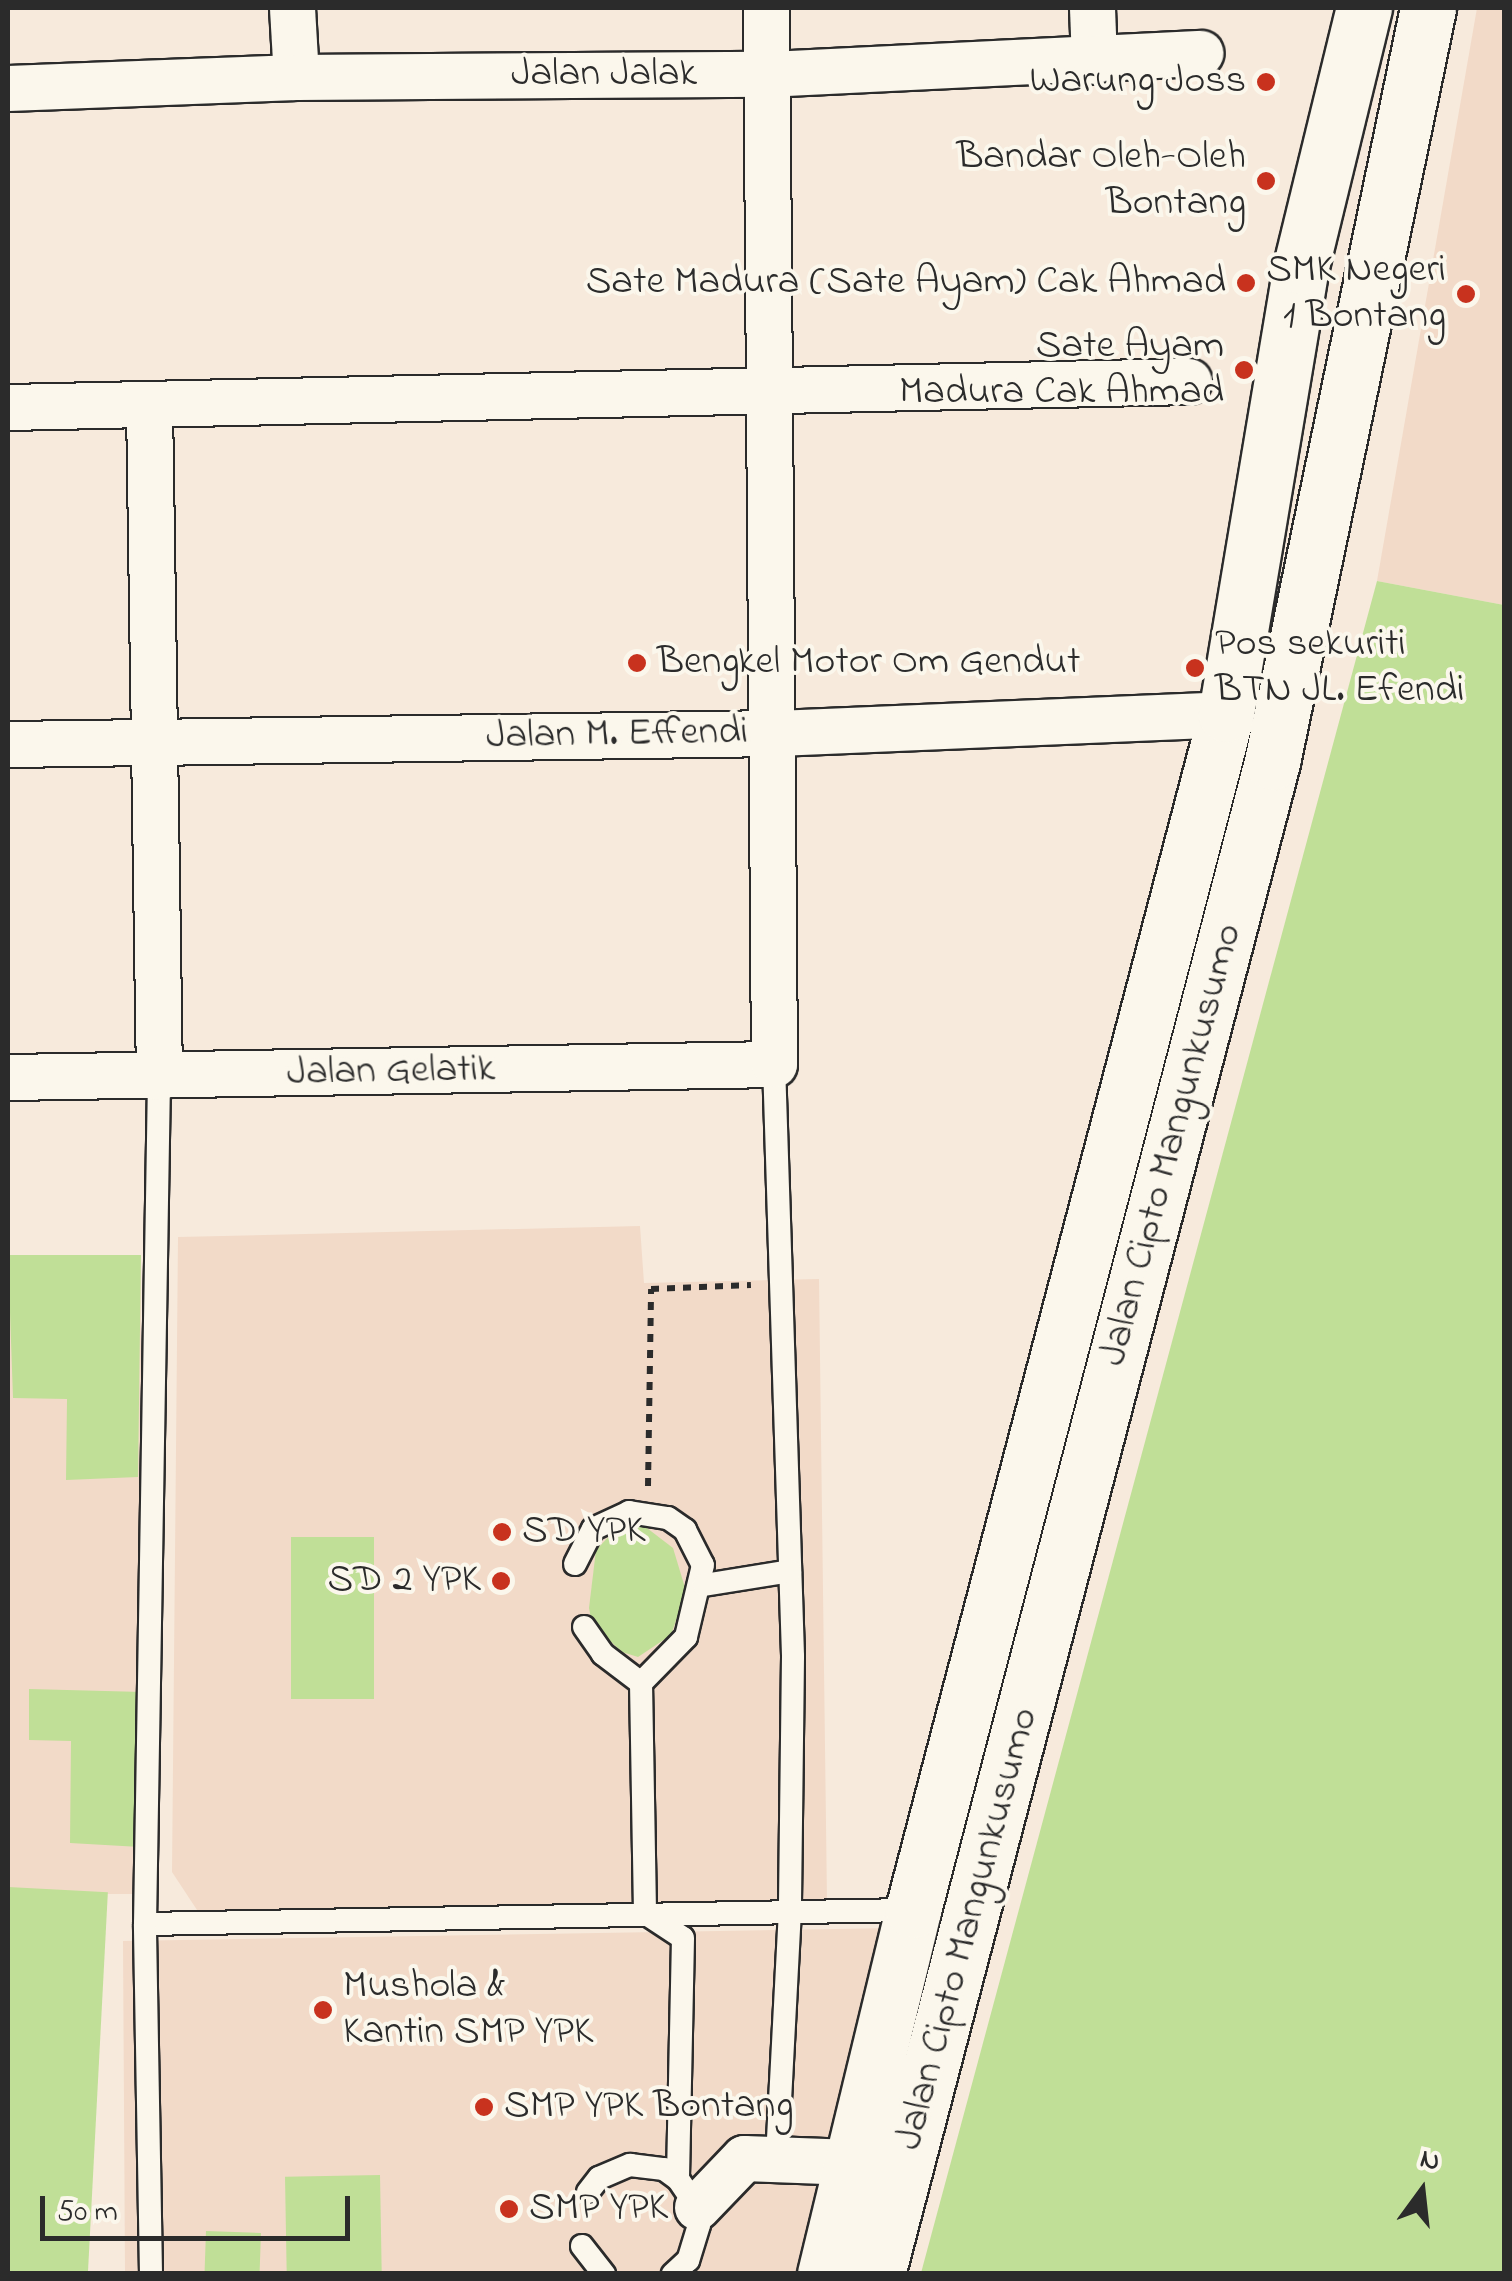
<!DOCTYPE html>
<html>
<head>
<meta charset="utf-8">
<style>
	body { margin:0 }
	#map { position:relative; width:1512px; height:2281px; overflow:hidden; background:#f7eadc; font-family:"Indie Flower",sans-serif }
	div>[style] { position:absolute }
	.built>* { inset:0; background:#f2dac8; transform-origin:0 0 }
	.green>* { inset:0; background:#c0df97; transform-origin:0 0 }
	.path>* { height:6px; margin-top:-3px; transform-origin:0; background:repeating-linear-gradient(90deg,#2b2b2b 0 8px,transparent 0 16px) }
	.roads { filter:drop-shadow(2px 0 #2b2b2b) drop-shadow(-2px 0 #2b2b2b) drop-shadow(0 2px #2b2b2b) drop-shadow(0 -2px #2b2b2b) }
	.lane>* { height:22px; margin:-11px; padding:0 11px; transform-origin:11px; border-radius:11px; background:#fbf7ec }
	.street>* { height:45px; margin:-22.5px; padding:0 22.5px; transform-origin:22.5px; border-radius:22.5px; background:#fbf7ec }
	.secondary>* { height:55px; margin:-27.5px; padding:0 27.5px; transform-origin:27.5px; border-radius:27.5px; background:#fbf7ec }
	.dots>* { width:28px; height:28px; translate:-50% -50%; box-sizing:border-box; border:5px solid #fbf7ec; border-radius:50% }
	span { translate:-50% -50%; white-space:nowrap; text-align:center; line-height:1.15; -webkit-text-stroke:8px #fbf7ec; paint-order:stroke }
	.street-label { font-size:40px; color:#2b2b2b }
	.poi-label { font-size:40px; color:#2b2b2b }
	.right { translate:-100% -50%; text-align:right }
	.left { translate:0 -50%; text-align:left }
	.frame { position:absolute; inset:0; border:10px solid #2b2b2b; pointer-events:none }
	.north { position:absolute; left:1372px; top:2141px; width:100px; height:100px; -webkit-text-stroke:8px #fbf7ec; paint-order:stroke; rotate:15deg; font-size:28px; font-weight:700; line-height:40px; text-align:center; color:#2b2b2b }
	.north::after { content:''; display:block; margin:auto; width:35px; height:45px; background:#2b2b2b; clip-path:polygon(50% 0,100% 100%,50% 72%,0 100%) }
	.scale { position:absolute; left:40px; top:2196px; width:310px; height:45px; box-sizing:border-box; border:5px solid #2b2b2b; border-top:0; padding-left:12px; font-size:30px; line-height:35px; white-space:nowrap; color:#2b2b2b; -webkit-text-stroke:8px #fbf7ec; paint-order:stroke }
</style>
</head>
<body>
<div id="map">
	<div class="built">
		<i style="clip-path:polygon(1477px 8px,1504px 8px,1504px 605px,1377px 581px)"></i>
		<i style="clip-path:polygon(640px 1226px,644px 1283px,819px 1279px,827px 1901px,199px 1913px,172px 1872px,178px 1237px)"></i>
		<i style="left:141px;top:1255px;width:639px;height:133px;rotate:90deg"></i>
		<i style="clip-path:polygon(894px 1928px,797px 2274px,125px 2273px,123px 1941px)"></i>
	</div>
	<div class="green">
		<i style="clip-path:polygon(1377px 581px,1504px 605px,1504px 2273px,921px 2273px)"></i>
		<i style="clip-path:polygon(8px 1255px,141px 1255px,138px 1477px,66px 1480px,67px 1399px,13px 1398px)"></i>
		<i style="clip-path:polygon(643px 1525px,673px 1548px,686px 1591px,671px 1635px,638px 1657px,622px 1652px,592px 1624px,589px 1608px,596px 1550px,618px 1527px)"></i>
		<i style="left:374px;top:1537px;width:162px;height:83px;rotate:90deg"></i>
		<i style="clip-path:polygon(29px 1689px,143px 1692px,140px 1847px,70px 1843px,71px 1741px,29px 1740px)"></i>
		<i style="left:8px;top:1887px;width:100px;height:386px;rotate:3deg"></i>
		<i style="left:380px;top:2175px;width:98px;height:95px;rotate:89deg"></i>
		<i style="left:206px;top:2231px;width:55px;height:42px;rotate:2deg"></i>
	</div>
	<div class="path">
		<i style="left:648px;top:1486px;width:197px;rotate:-89.1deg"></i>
		<i style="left:651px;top:1289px;width:100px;rotate:-2.3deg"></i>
	</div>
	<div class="roads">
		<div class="lane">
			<i style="left:774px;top:1064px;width:593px;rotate:88.16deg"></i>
			<i style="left:793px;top:1657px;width:253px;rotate:90.7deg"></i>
			<i style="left:790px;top:1910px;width:246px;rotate:93deg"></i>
			<i style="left:575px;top:1564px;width:39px;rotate:-63deg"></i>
			<i style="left:593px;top:1529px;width:40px;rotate:-25deg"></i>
			<i style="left:629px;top:1512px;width:39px;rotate:9deg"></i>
			<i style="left:668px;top:1518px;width:21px;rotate:35deg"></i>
			<i style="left:685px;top:1530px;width:39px;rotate:63deg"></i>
			<i style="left:703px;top:1565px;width:74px;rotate:103.3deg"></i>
			<i style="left:686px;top:1637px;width:64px;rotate:134.4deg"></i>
			<i style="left:641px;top:1683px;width:48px;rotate:-142.7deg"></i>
			<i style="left:603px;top:1654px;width:33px;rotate:-125deg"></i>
			<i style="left:704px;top:1585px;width:87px;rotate:-9.2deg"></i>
			<i style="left:641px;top:1683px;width:230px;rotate:89deg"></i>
			<i style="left:645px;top:1913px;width:45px;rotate:33.3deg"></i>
			<i style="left:683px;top:1938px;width:241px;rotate:91.2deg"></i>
			<i style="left:145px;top:1924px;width:766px;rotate:-1.05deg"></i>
			<i style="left:588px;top:2192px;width:18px;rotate:-52deg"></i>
			<i style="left:599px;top:2178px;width:34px;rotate:-23deg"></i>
			<i style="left:630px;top:2165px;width:34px;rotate:7deg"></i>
			<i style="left:664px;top:2169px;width:17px;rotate:36deg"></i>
			<i style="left:678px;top:2179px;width:34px;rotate:56deg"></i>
			<i style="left:697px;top:2207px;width:18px;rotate:84deg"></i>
			<i style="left:699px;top:2225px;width:37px;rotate:107deg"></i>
			<i style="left:688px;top:2260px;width:21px;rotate:137deg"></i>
			<i style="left:582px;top:2246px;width:36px;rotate:52deg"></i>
			<i style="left:151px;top:2274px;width:350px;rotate:-91deg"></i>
			<i style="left:145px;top:1924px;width:847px;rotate:-89.05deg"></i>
		</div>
		<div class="street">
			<i style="left:292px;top:8px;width:69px;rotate:86.7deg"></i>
			<i style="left:1092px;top:8px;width:53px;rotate:87.8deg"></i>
			<i style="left:8px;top:88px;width:288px;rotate:-2.2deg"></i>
			<i style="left:296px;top:77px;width:471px;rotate:-0.4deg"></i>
			<i style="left:767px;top:74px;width:434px;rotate:-2.8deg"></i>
			<i style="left:149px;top:404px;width:673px;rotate:89.15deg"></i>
			<i style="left:8px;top:407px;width:1181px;rotate:-1.26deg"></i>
			<i style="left:8px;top:744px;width:767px;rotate:-0.82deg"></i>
			<i style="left:775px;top:733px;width:451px;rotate:-2.4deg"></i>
			<i style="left:8px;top:1077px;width:766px;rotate:-0.97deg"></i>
			<i style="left:774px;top:1064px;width:1056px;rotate:-90.43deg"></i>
			<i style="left:697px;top:2207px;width:68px;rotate:-46.2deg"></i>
			<i style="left:744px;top:2158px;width:108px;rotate:2.1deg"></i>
		</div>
		<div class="secondary">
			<i style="left:825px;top:2274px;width:374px;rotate:-76.4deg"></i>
			<i style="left:913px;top:1910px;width:1236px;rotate:-75.33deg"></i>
			<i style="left:1226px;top:714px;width:454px;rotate:-80.5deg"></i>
			<i style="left:1301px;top:266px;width:266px;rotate:-76.3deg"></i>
			<i style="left:877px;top:2274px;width:1563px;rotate:-75.36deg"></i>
			<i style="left:1272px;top:762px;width:770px;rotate:-78.31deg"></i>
		</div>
	</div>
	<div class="dots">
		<i style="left:1266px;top:82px;background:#c8321e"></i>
		<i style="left:1266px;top:181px;background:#c8321e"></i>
		<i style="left:1246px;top:283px;background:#c8321e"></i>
		<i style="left:1466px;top:294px;background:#c8321e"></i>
		<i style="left:1244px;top:370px;background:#c8321e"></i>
		<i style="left:637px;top:663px;background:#c8321e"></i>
		<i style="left:1195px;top:668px;background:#c8321e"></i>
		<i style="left:502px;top:1532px;background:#c8321e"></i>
		<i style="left:501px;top:1581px;background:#c8321e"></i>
		<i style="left:323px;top:2010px;background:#c8321e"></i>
		<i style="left:484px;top:2107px;background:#c8321e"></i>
		<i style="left:509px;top:2209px;background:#c8321e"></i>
	</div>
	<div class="street-label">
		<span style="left:604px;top:75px">Jalan Jalak</span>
		<span style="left:617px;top:735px;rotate:-1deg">Jalan M. Effendi</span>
		<span style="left:391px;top:1072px;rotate:-1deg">Jalan Gelatik</span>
		<span style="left:1172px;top:1145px;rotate:-75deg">Jalan Cipto Mangunkusumo</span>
		<span style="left:968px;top:1929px;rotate:-75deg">Jalan Cipto Mangunkusumo</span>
	</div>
	<div class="poi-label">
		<span class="right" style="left:1246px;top:82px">Warung Joss</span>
		<span class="right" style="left:1246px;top:181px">Bandar Oleh-Oleh<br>Bontang</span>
		<span class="right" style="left:1446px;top:294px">SMK Negeri<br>1 Bontang</span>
		<span class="right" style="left:1226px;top:283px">Sate Madura (Sate Ayam) Cak Ahmad</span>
		<span class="right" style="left:1224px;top:370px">Sate Ayam<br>Madura Cak Ahmad</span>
		<span class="left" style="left:1215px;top:668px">Pos sekuriti<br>BTN JL. Efendi</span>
		<span class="left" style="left:657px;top:663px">Bengkel Motor Om Gendut</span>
		<span class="left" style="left:522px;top:1532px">SD YPK</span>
		<span class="right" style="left:481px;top:1581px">SD 2 YPK</span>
		<span class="left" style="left:343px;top:2010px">Mushola &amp;<br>Kantin SMP YPK</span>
		<span class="left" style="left:504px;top:2107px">SMP YPK Bontang</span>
		<span class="left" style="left:529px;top:2209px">SMP YPK</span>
	</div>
	<div class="frame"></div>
	<div class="north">N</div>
	<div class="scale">50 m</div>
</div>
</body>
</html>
